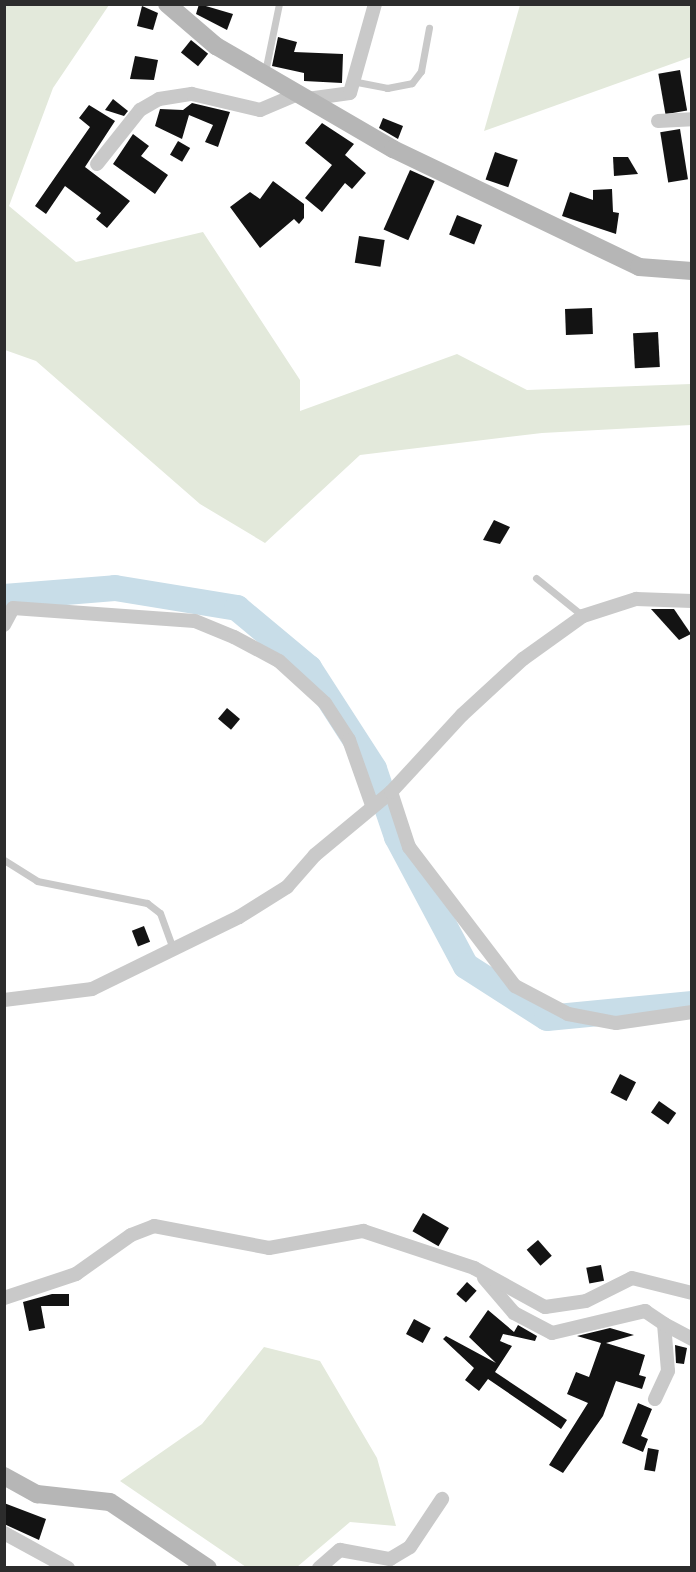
<!DOCTYPE html>
<html>
<head>
<meta charset="utf-8">
<style>
	body { margin:0 }
	#map { position:relative; width:696px; height:1572px; overflow:hidden; background:#fff; font-family:"Space Grotesk",sans-serif }
	div>[style] { position:absolute }
	.green>* { inset:0; background:#e3e9db }
	.river>* { height:26px; margin:-13px; padding:0 13px; transform-origin:13px; border-radius:13px; background:#c8dde8 }
	.building>* { inset:0; background:#131313; transform-origin:0 0 }
	.lane>* { height:7px; margin:-3.5px; padding:0 3.5px; transform-origin:3.5px; border-radius:3.5px; background:#c9c9c9 }
	.street>* { height:14px; margin:-7px; padding:0 7px; transform-origin:7px; border-radius:7px; background:#c9c9c9 }
	.secondary>* { height:18px; margin:-9px; padding:0 9px; transform-origin:9px; border-radius:9px; background:#b6b6b6 }
	span { translate:-50% -50%; white-space:nowrap; text-align:center; line-height:1.15; -webkit-text-stroke:6px #fff; paint-order:stroke }
	.frame { position:absolute; inset:0; border:6px solid #2c2c2c; pointer-events:none }
</style>
</head>
<body>
<div id="map">
	<div class="green">
		<i style="clip-path:polygon(5px 4px,109px 5px,53px 88px,9px 206px,76px 262px,203px 232px,300px 380px,300px 411px,457px 354px,527px 390px,691px 384px,691px 425px,542px 433px,360px 455px,265px 543px,200px 504px,36px 361px,5px 350px)"></i>
		<i style="clip-path:polygon(520px 5px,691px 5px,691px 57px,484px 131px)"></i>
		<i style="clip-path:polygon(264px 1347px,320px 1361px,377px 1458px,396px 1526px,350px 1522px,297px 1567px,246px 1567px,120px 1481px,202px 1424px)"></i>
	</div>
	<div class="river">
		<i style="left:4px;top:597px;width:111px;rotate:-4.6deg"></i>
		<i style="left:115px;top:588px;width:124px;rotate:9.3deg"></i>
		<i style="left:237px;top:608px;width:94px;rotate:39.8deg"></i>
		<i style="left:309px;top:668px;width:120px;rotate:57.2deg"></i>
		<i style="left:374px;top:769px;width:72px;rotate:71.3deg"></i>
		<i style="left:397px;top:837px;width:146px;rotate:61.9deg"></i>
		<i style="left:466px;top:966px;width:96px;rotate:32.7deg"></i>
		<i style="left:547px;top:1018px;width:146px;rotate:-5.5deg"></i>
	</div>
	<div class="building">
		<i style="clip-path:polygon(199px 4px,233px 14px,227px 30px,196px 14px)"></i>
		<i style="clip-path:polygon(142px 6px,158px 13px,153px 30px,137px 26px)"></i>
		<i style="clip-path:polygon(278px 37px,297px 42px,294px 52px,343px 54px,342px 83px,304px 81px,304px 73px,272px 66px)"></i>
		<i style="left:191px;top:40px;width:22px;height:16px;rotate:39deg"></i>
		<i style="clip-path:polygon(135px 56px,158px 60px,154px 80px,130px 79px)"></i>
		<i style="left:680px;top:70px;width:41px;height:22px;rotate:80deg"></i>
		<i style="clip-path:polygon(113px 99px,128px 111px,124px 116px,105px 110px)"></i>
		<i style="clip-path:polygon(192px 103px,230px 112px,218px 147px,205px 142px,213px 125px,189px 115px,182px 139px,155px 126px,160px 109px,183px 110px)"></i>
		<i style="clip-path:polygon(89px 105px,115px 121px,85px 167px,130px 201px,107px 228px,96px 219px,101px 213px,65px 186px,46px 214px,35px 206px,90px 127px,79px 118px)"></i>
		<i style="clip-path:polygon(383px 118px,403px 126px,398px 139px,379px 128px)"></i>
		<i style="clip-path:polygon(322px 123px,354px 144px,345px 155px,366px 173px,352px 189px,345px 183px,322px 212px,305px 198px,332px 165px,305px 143px)"></i>
		<i style="left:680px;top:129px;width:51px;height:20px;rotate:81deg"></i>
		<i style="clip-path:polygon(133px 134px,149px 146px,141px 156px,168px 175px,155px 194px,113px 164px)"></i>
		<i style="left:178px;top:141px;width:14px;height:16px;rotate:30deg"></i>
		<i style="left:495px;top:152px;width:24px;height:29px;rotate:19deg"></i>
		<i style="clip-path:polygon(613px 157px,628px 157px,638px 174px,614px 176px)"></i>
		<i style="left:410px;top:170px;width:27px;height:65px;rotate:24deg"></i>
		<i style="clip-path:polygon(273px 181px,304px 204px,304px 218px,299px 224px,294px 219px,260px 248px,230px 207px,250px 192px,260px 199px)"></i>
		<i style="clip-path:polygon(612px 189px,613px 212px,619px 213px,616px 234px,562px 216px,570px 192px,593px 200px,593px 190px)"></i>
		<i style="left:457px;top:215px;width:27px;height:21px;rotate:22deg"></i>
		<i style="left:359px;top:236px;width:26px;height:27px;rotate:9deg"></i>
		<i style="left:592px;top:308px;width:26px;height:27px;rotate:88deg"></i>
		<i style="left:658px;top:332px;width:35px;height:25px;rotate:87deg"></i>
		<i style="clip-path:polygon(494px 520px,510px 527px,500px 544px,483px 540px)"></i>
		<i style="clip-path:polygon(651px 609px,674px 609px,691px 634px,679px 640px)"></i>
		<i style="left:227px;top:708px;width:17px;height:14px;rotate:40deg"></i>
		<i style="left:144px;top:926px;width:17px;height:13px;rotate:69deg"></i>
		<i style="left:620px;top:1074px;width:18px;height:21px;rotate:27deg"></i>
		<i style="left:659px;top:1101px;width:21px;height:14px;rotate:35deg"></i>
		<i style="left:423px;top:1213px;width:30px;height:21px;rotate:30deg"></i>
		<i style="left:538px;top:1240px;width:21px;height:15px;rotate:49deg"></i>
		<i style="left:601px;top:1265px;width:16px;height:15px;rotate:79deg"></i>
		<i style="left:467px;top:1282px;width:13px;height:16px;rotate:42deg"></i>
		<i style="clip-path:polygon(52px 1294px,69px 1294px,69px 1306px,41px 1306px,45px 1328px,29px 1331px,23px 1302px)"></i>
		<i style="clip-path:polygon(488px 1310px,514px 1332px,518px 1325px,537px 1336px,535px 1341px,503px 1334px,500px 1341px,512px 1346px,495px 1372px,567px 1420px,561px 1429px,488px 1379px,479px 1391px,465px 1380px,474px 1368px,443px 1339px,446px 1336px,496px 1363px,469px 1337px)"></i>
		<i style="left:414px;top:1319px;width:19px;height:17px;rotate:28deg"></i>
		<i style="clip-path:polygon(610px 1328px,634px 1335px,606px 1343px,645px 1355px,639px 1375px,646px 1377px,642px 1389px,616px 1381px,603px 1416px,563px 1473px,549px 1465px,588px 1403px,567px 1394px,576px 1372px,589px 1377px,601px 1343px,577px 1336px)"></i>
		<i style="clip-path:polygon(675px 1345px,687px 1348px,684px 1364px,676px 1363px)"></i>
		<i style="clip-path:polygon(638px 1403px,652px 1409px,641px 1436px,648px 1439px,643px 1452px,622px 1443px)"></i>
		<i style="left:648px;top:1448px;width:11px;height:22px;rotate:10deg"></i>
		<i style="clip-path:polygon(4px 1503px,46px 1519px,39px 1540px,4px 1524px)"></i>
	</div>
	<div class="lane">
		<i style="left:265px;top:72px;width:69px;rotate:-78.4deg"></i>
		<i style="left:357px;top:82px;width:31px;rotate:11deg"></i>
		<i style="left:387px;top:88px;width:25px;rotate:-11deg"></i>
		<i style="left:412px;top:83px;width:15px;rotate:-53deg"></i>
		<i style="left:421px;top:71px;width:44px;rotate:-79.5deg"></i>
		<i style="left:536px;top:578px;width:60px;rotate:39deg"></i>
		<i style="left:4px;top:860px;width:39px;rotate:32deg"></i>
		<i style="left:37px;top:881px;width:112px;rotate:11.3deg"></i>
		<i style="left:147px;top:903px;width:16px;rotate:38deg"></i>
		<i style="left:160px;top:913px;width:38px;rotate:70deg"></i>
	</div>
	<div class="street">
		<i style="left:307px;top:99px;width:43px;rotate:-7.9deg"></i>
		<i style="left:350px;top:93px;width:92px;rotate:-74.3deg"></i>
		<i style="left:658px;top:121px;width:34px;rotate:-3deg"></i>
		<i style="left:97px;top:164px;width:69px;rotate:-51.5deg"></i>
		<i style="left:140px;top:110px;width:22px;rotate:-30deg"></i>
		<i style="left:159px;top:99px;width:33px;rotate:-9deg"></i>
		<i style="left:192px;top:94px;width:70px;rotate:13.2deg"></i>
		<i style="left:260px;top:110px;width:39px;rotate:-23deg"></i>
		<i style="left:4px;top:625px;width:19px;rotate:-62deg"></i>
		<i style="left:13px;top:608px;width:182px;rotate:4.1deg"></i>
		<i style="left:195px;top:621px;width:42px;rotate:22.3deg"></i>
		<i style="left:234px;top:637px;width:51px;rotate:28.1deg"></i>
		<i style="left:279px;top:661px;width:62px;rotate:42.4deg"></i>
		<i style="left:325px;top:703px;width:44px;rotate:57deg"></i>
		<i style="left:349px;top:740px;width:69px;rotate:70.5deg"></i>
		<i style="left:391px;top:792px;width:58px;rotate:71.9deg"></i>
		<i style="left:409px;top:847px;width:175px;rotate:52.7deg"></i>
		<i style="left:515px;top:986px;width:60px;rotate:27.8deg"></i>
		<i style="left:568px;top:1014px;width:49px;rotate:10.6deg"></i>
		<i style="left:616px;top:1023px;width:77px;rotate:-8.2deg"></i>
		<i style="left:4px;top:1000px;width:89px;rotate:-7.1deg"></i>
		<i style="left:92px;top:989px;width:164px;rotate:-26.1deg"></i>
		<i style="left:239px;top:917px;width:57px;rotate:-32deg"></i>
		<i style="left:287px;top:887px;width:43px;rotate:-48.8deg"></i>
		<i style="left:315px;top:855px;width:99px;rotate:-39.7deg"></i>
		<i style="left:391px;top:792px;width:105px;rotate:-47.3deg"></i>
		<i style="left:462px;top:715px;width:83px;rotate:-42.6deg"></i>
		<i style="left:523px;top:659px;width:74px;rotate:-35.6deg"></i>
		<i style="left:583px;top:616px;width:56px;rotate:-17.8deg"></i>
		<i style="left:636px;top:599px;width:56px;rotate:2deg"></i>
		<i style="left:484px;top:1278px;width:46px;rotate:49.4deg"></i>
		<i style="left:514px;top:1313px;width:43px;rotate:27.8deg"></i>
		<i style="left:552px;top:1333px;width:96px;rotate:-13.3deg"></i>
		<i style="left:645px;top:1311px;width:23px;rotate:34deg"></i>
		<i style="left:664px;top:1324px;width:47px;rotate:85.1deg"></i>
		<i style="left:668px;top:1371px;width:31px;rotate:115deg"></i>
		<i style="left:4px;top:1298px;width:76px;rotate:-18.4deg"></i>
		<i style="left:76px;top:1274px;width:67px;rotate:-35.3deg"></i>
		<i style="left:131px;top:1235px;width:25px;rotate:-21deg"></i>
		<i style="left:154px;top:1226px;width:117px;rotate:10.8deg"></i>
		<i style="left:269px;top:1248px;width:96px;rotate:-10.3deg"></i>
		<i style="left:363px;top:1231px;width:117px;rotate:18.4deg"></i>
		<i style="left:474px;top:1268px;width:81px;rotate:28.8deg"></i>
		<i style="left:545px;top:1307px;width:41px;rotate:-8.3deg"></i>
		<i style="left:586px;top:1301px;width:51px;rotate:-26.6deg"></i>
		<i style="left:632px;top:1278px;width:62px;rotate:14deg"></i>
		<i style="left:664px;top:1324px;width:32px;rotate:28deg"></i>
		<i style="left:4px;top:1533px;width:73px;rotate:28.7deg"></i>
		<i style="left:319px;top:1568px;width:28px;rotate:-41deg"></i>
		<i style="left:340px;top:1550px;width:51px;rotate:10.2deg"></i>
		<i style="left:390px;top:1559px;width:23px;rotate:-31deg"></i>
		<i style="left:410px;top:1547px;width:58px;rotate:-56.3deg"></i>
	</div>
	<div class="secondary">
		<i style="left:167px;top:4px;width:65px;rotate:40.6deg"></i>
		<i style="left:216px;top:46px;width:205px;rotate:30.2deg"></i>
		<i style="left:393px;top:149px;width:273px;rotate:25.6deg"></i>
		<i style="left:639px;top:267px;width:53px;rotate:4.3deg"></i>
		<i style="left:4px;top:1476px;width:38px;rotate:29deg"></i>
		<i style="left:37px;top:1494px;width:73px;rotate:6.3deg"></i>
		<i style="left:110px;top:1502px;width:118px;rotate:34deg"></i>
	</div>
	<div class="frame"></div>
</div>
</body>
</html>
